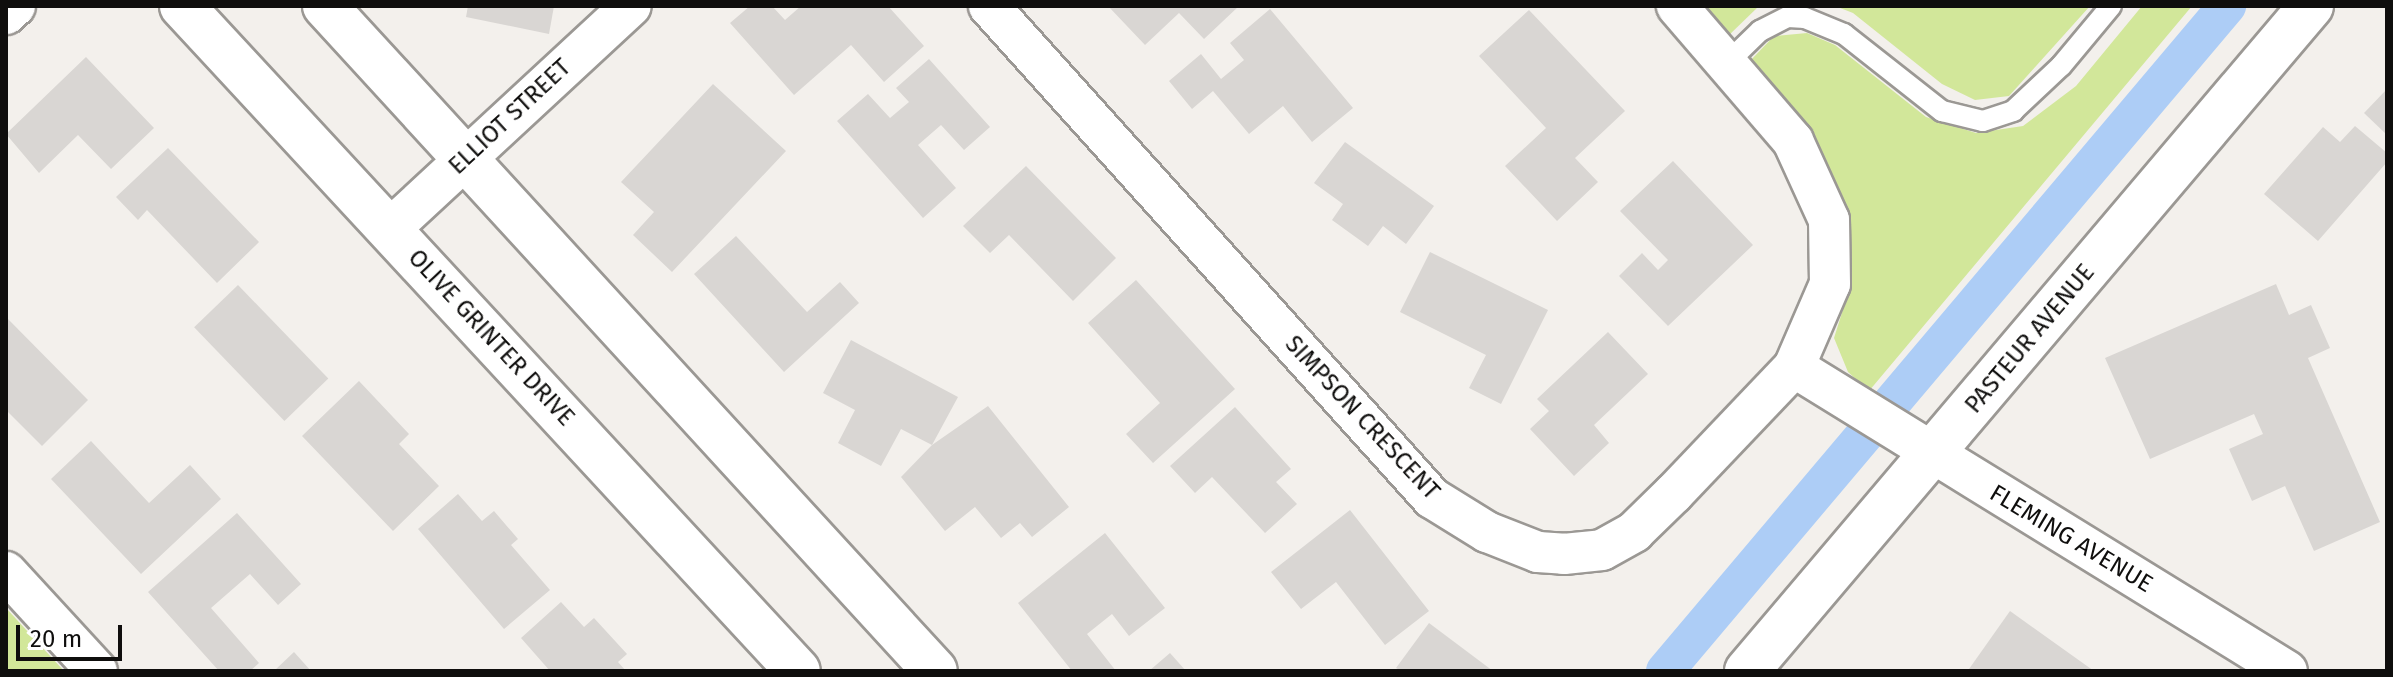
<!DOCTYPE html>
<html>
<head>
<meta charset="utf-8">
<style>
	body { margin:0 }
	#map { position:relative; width:2393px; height:677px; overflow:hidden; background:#f3f0ec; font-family:"Fira Sans",sans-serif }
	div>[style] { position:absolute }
	.green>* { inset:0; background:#d2e79a }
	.canal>* { height:38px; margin:-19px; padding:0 19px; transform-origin:19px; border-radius:19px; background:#adcdf6 }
	.building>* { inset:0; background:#d9d6d3; transform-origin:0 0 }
	.roads { filter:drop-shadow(2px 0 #9b9894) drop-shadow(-2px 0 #9b9894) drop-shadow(0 2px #9b9894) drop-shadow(0 -2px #9b9894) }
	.lane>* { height:20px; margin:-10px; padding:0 10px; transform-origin:10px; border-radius:10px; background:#fff }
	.street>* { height:40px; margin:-20px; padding:0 20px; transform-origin:20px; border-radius:20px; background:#fff }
	.secondary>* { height:44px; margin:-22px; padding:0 22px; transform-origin:22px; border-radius:22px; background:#fff }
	span { translate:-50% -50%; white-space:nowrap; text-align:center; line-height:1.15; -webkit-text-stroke:6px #fff; paint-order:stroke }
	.street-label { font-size:24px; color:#0f0e0d }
	.frame { position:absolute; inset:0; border:8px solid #0f0e0d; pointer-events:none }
	.scale { position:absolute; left:16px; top:625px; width:106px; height:36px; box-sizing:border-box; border:4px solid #0f0e0d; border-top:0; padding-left:10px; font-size:24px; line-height:28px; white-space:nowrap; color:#0f0e0d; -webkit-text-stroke:6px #fff; paint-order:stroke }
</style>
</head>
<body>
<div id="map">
	<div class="green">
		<i style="clip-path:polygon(1697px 6px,1759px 6px,1726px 38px)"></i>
		<i style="clip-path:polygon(1835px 6px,2090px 6px,2009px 96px,1975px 100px,1942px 84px,1853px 13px)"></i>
		<i style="clip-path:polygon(2142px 6px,2192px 6px,1869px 391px,1848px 372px,1834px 338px,1852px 281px,1847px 217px,1750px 61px,1774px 36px,1807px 33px,1835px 45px,1926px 117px,1976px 133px,2023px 126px,2076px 86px)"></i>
		<i style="clip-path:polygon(6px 608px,64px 671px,6px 671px)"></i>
	</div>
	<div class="canal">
		<i style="left:1665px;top:671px;width:871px;rotate:-49.8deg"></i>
	</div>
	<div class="building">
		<i style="clip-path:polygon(468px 6px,554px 6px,549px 34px,466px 17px)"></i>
		<i style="clip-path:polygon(750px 6px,772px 6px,785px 20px,801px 6px,888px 6px,924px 46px,884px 82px,851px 45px,794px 95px,730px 23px)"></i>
		<i style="clip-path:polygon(1108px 6px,1239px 6px,1204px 39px,1179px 13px,1145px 45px)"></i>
		<i style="clip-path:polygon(1270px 9px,1353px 108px,1312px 142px,1283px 106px,1249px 134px,1213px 91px,1192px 109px,1169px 81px,1201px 54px,1221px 79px,1244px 60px,1230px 43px)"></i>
		<i style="clip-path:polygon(1529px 10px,1625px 111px,1575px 158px,1598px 182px,1557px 221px,1505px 166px,1546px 128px,1479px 56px)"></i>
		<i style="clip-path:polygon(86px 57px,154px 128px,111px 169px,78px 135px,39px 173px,6px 134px)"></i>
		<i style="clip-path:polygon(929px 59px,990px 127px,964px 150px,941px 125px,918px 145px,956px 188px,923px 218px,837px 121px,868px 94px,890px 118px,909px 102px,896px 88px)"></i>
		<i style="clip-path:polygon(713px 84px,786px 151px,672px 272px,633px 235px,654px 212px,621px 182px)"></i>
		<i style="clip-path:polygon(2387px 89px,2387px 135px,2364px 113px)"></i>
		<i style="clip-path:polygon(2355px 126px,2387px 153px,2387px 162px,2318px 241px,2264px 194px,2323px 127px,2340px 142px)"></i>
		<i style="clip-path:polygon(1345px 142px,1434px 206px,1406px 244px,1383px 226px,1368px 246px,1332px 220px,1343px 204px,1314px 183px)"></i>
		<i style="clip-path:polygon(168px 148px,259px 242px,217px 283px,147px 210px,138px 220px,116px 197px)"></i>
		<i style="clip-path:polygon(1673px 161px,1753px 245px,1668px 326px,1619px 276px,1642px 253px,1658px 270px,1668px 260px,1620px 211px)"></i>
		<i style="clip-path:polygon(1026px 166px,1116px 258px,1073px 301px,1009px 235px,990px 253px,963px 226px)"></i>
		<i style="clip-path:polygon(736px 236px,807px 312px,840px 282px,859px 303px,784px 372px,694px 274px)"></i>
		<i style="clip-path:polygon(1430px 252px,1548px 310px,1501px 404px,1469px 388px,1486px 355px,1400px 312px)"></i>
		<i style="clip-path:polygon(1136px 280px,1235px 389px,1153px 463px,1126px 434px,1160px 403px,1088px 323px)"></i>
		<i style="clip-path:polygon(2276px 284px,2289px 315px,2311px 305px,2330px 348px,2308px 358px,2380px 522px,2314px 551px,2285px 486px,2252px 501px,2229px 449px,2263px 434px,2254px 414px,2150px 459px,2105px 358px)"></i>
		<i style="left:238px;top:285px;width:130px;height:61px;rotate:46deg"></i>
		<i style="clip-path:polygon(6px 317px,88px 400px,42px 446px,6px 410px)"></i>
		<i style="clip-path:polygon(1608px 332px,1648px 374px,1594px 425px,1609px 443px,1574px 476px,1530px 429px,1549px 411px,1537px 399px)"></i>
		<i style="clip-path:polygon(851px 340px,958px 397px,932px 445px,901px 429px,881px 466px,838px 443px,855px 410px,823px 393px)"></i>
		<i style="clip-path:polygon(359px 381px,409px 434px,399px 444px,439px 486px,393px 531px,302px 436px)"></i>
		<i style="clip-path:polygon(988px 406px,1069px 507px,1032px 537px,1020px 523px,1001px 538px,975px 507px,945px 531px,901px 477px,932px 445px)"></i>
		<i style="clip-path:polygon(1235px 407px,1291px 469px,1276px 482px,1297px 504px,1265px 533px,1212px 477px,1195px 493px,1170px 466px)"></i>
		<i style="clip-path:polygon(91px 441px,149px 503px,190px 465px,221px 499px,141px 574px,51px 479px)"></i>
		<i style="clip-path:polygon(458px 494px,482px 521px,494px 511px,518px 539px,511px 545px,550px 590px,504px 629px,418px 529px)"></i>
		<i style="clip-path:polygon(1350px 510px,1429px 611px,1385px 645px,1336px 582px,1301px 609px,1271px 572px)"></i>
		<i style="clip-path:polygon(237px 513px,301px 584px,278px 605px,250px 574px,211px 608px,259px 663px,250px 671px,219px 671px,148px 592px)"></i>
		<i style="clip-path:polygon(1105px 533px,1165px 608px,1129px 636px,1112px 614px,1087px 634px,1116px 671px,1072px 671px,1018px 603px)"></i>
		<i style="clip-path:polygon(561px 602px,584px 627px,594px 618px,627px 654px,618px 662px,626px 671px,550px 671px,521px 638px)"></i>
		<i style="clip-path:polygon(2010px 611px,2094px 671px,1969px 669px)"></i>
		<i style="clip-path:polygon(1429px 623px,1493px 671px,1401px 671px,1396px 668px)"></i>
		<i style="clip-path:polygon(294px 652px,311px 671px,274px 671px)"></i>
		<i style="clip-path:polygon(1170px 653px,1186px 671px,1149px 671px)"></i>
	</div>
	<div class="roads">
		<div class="lane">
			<i style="left:1728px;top:62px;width:45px;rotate:-44.1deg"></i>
			<i style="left:1760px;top:31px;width:31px;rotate:-27deg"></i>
			<i style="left:1788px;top:17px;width:17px;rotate:3deg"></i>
			<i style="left:1805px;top:18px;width:42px;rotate:22.3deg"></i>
			<i style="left:1844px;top:34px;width:125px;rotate:38.2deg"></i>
			<i style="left:1942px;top:111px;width:42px;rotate:13.7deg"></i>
			<i style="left:1983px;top:121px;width:32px;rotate:-18deg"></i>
			<i style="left:2013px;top:111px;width:66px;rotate:-43.2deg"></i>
			<i style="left:2061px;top:66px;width:78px;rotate:-50.2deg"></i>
		</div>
		<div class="street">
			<i style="left:989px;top:6px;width:662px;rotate:48deg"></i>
			<i style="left:1432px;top:498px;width:65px;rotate:31.7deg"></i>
			<i style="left:1487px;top:532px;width:55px;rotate:21.4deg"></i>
			<i style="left:1538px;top:552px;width:26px;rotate:4deg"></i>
			<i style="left:1564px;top:554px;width:38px;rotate:-6deg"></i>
			<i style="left:1602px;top:550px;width:37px;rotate:-29deg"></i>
			<i style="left:1634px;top:532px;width:56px;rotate:-44.3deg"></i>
			<i style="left:1674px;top:493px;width:174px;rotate:-46.4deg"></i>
			<i style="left:1794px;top:367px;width:90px;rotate:-66.6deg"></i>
			<i style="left:1830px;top:284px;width:64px;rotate:-90.9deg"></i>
			<i style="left:1829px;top:220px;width:87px;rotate:-114.5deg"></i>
			<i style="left:1793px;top:141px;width:178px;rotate:-130.7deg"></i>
			<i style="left:6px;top:14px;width:12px;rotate:-42deg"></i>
			<i style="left:390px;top:229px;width:328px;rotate:-42.8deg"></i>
			<i style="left:1794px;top:367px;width:579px;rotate:31.66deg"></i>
			<i style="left:6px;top:572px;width:134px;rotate:47.4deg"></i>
		</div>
		<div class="secondary">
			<i style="left:182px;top:6px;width:906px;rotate:47.19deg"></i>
			<i style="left:325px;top:6px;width:902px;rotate:47.47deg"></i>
			<i style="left:1747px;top:671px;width:872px;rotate:-49.7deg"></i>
		</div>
	</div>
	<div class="street-label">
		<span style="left:510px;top:117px;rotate:-43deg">ELLIOT STREET</span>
		<span style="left:491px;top:338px;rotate:47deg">OLIVE GRINTER DRIVE</span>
		<span style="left:2030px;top:339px;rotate:-50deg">PASTEUR AVENUE</span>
		<span style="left:1362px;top:418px;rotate:47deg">SIMPSON CRESCENT</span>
		<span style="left:2071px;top:539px;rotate:31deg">FLEMING AVENUE</span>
	</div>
	<div class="frame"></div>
	<div class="scale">20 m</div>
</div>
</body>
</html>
